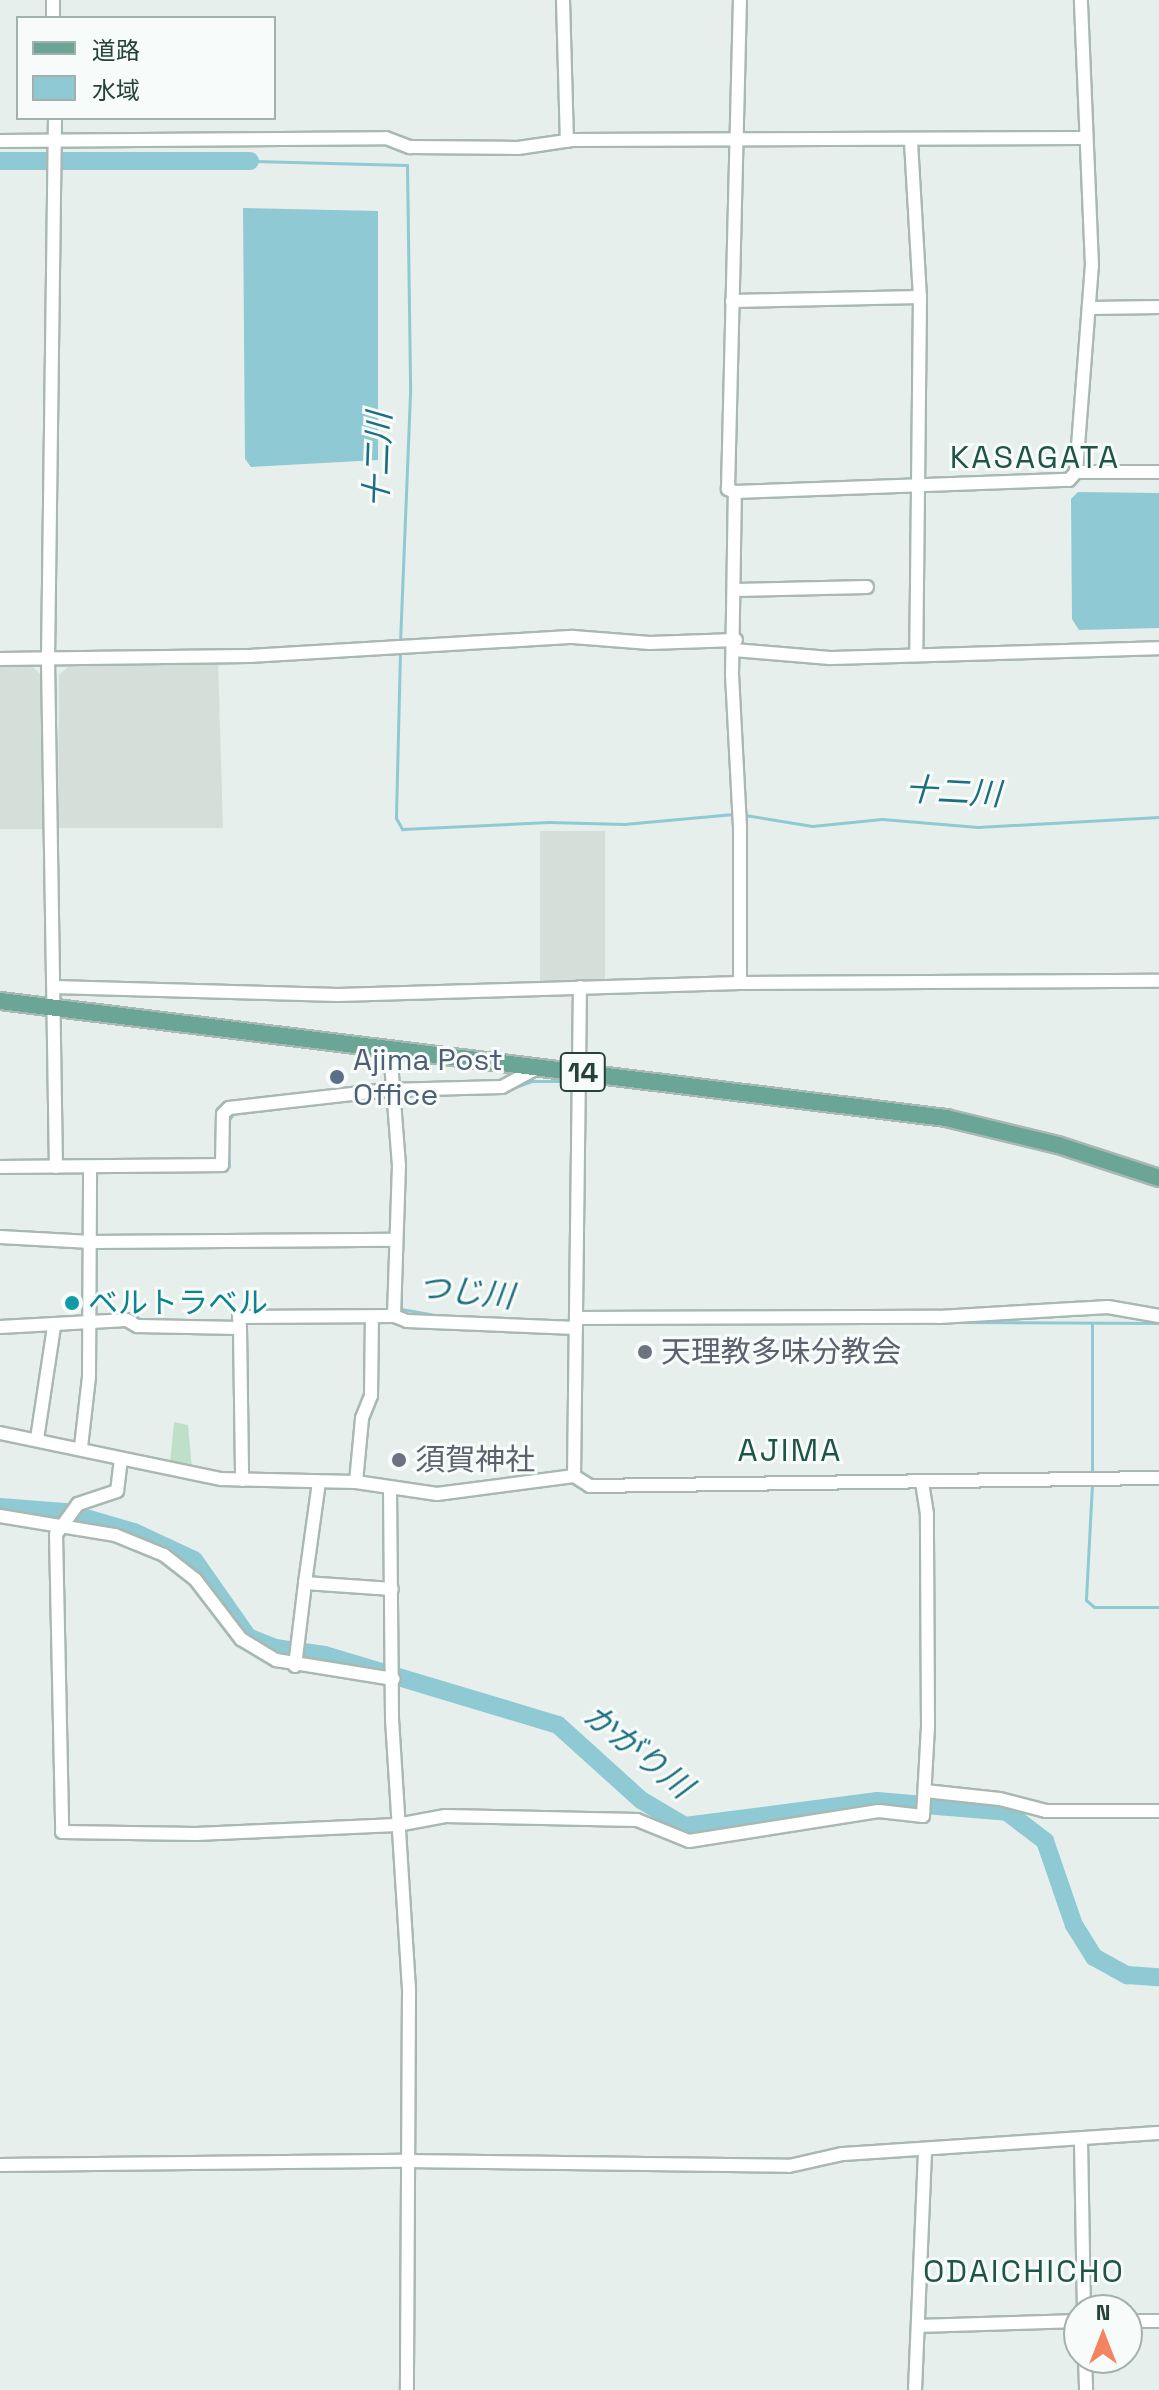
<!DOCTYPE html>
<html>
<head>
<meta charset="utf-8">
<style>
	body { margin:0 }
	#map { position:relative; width:1159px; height:2390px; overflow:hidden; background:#e6efeb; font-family:"Space Grotesk","Noto Sans JP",sans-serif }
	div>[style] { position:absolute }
	.built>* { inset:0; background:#d4dfda; transform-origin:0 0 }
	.green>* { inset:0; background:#bfe0c8 }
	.water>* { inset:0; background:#8ec9d4 }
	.stream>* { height:3px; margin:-1.5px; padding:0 1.5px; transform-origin:1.5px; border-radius:1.5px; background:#8ec9d4 }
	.river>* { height:18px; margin:-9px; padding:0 9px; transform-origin:9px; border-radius:9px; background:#8ec9d4 }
	.roads { filter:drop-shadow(2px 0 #a8b8b2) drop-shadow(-2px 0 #a8b8b2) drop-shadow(0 2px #a8b8b2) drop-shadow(0 -2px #a8b8b2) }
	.minor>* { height:12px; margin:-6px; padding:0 6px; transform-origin:6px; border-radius:6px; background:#fff }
	.major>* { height:16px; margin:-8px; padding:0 8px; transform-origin:8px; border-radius:8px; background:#6aa596 }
	.dots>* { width:22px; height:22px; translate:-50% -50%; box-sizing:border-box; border:4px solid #f7fbf9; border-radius:50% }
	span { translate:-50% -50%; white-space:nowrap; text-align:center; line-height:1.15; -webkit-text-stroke:6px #f7fbf9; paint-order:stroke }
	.shield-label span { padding:2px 6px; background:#f7fbf9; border:2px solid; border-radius:6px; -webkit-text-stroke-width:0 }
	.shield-label { font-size:28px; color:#24423a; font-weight:700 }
	.service-label { font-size:30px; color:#4e5e75 }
	.left { translate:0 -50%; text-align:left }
	.culture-label { font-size:30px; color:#0d838f }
	.worship-label { font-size:30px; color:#5b616d }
	.neighbourhood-label { font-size:32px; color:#1f5548; letter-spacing:2px }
	.water-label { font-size:32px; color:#1c6f80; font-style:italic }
	.legend { position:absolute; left:16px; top:16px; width:260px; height:104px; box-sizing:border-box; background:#f7fbf9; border:2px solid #a3b1ad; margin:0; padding:10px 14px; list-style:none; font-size:24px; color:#24423a }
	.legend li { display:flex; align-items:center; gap:16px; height:40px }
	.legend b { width:40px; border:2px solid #a3b1ad }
	.north { position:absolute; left:1063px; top:2294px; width:80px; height:80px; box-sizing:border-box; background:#f7fbf9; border:2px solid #a3b1ad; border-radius:50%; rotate:0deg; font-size:22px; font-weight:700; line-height:32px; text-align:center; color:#24423a }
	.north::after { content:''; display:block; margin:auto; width:28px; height:36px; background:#f4845f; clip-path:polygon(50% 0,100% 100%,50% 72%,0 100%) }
</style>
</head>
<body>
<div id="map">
	<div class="built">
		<i style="clip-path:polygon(218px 660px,223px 828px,58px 828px,59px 675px,72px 663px)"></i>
		<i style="clip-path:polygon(0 662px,28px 662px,46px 680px,47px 829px,0 829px)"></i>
		<i style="left:540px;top:831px;width:65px;height:153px"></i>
	</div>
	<div class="green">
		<i style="clip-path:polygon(174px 1422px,188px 1425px,192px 1469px,170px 1463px)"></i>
	</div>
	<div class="water">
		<i style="clip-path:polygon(243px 208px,378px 211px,378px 460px,251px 467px,245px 459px)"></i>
		<i style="clip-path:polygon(1078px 492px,1159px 493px,1159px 628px,1079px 630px,1072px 619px,1071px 499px)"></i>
	</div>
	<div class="stream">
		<i style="left:250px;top:161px;width:157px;rotate:1.5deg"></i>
		<i style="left:407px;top:165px;width:229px;rotate:89.2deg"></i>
		<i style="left:410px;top:394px;width:250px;rotate:92.3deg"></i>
		<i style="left:400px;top:652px;width:166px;rotate:91.4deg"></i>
		<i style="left:396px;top:818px;width:13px;rotate:61deg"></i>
		<i style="left:402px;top:829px;width:147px;rotate:-2.7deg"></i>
		<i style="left:549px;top:822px;width:75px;rotate:1.5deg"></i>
		<i style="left:624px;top:824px;width:110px;rotate:-5.2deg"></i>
		<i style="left:745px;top:815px;width:68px;rotate:9.3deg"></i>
		<i style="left:812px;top:826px;width:70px;rotate:-5.7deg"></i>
		<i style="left:882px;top:819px;width:96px;rotate:4.8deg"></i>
		<i style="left:978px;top:827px;width:181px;rotate:-3.2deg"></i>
		<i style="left:510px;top:1089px;width:23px;rotate:-20deg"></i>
		<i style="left:532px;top:1081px;width:41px"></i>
		<i style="left:407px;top:1095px;width:96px;rotate:-1.8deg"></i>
		<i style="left:228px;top:1121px;width:9px;rotate:-54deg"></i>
		<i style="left:233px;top:1114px;width:72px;rotate:-7.2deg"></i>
		<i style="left:175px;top:1171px;width:44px"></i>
		<i style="left:219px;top:1171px;width:11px;rotate:-27deg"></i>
		<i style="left:229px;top:1166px;width:18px;rotate:-93deg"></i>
		<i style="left:401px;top:1280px;width:29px;rotate:90deg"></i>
		<i style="left:401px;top:1309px;width:40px;rotate:10deg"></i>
		<i style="left:959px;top:1322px;width:200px;rotate:0.3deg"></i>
		<i style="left:579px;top:1324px;width:176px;rotate:-0.3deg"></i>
		<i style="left:1092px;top:1476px;width:152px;rotate:-90deg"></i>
		<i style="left:1092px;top:1484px;width:116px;rotate:93deg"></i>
		<i style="left:1086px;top:1600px;width:11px;rotate:41deg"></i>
		<i style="left:1094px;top:1607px;width:65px"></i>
	</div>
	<div class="river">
		<i style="left:0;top:161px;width:250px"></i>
		<i style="left:0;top:1507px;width:65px;rotate:4.4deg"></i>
		<i style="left:65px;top:1512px;width:72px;rotate:16.2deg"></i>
		<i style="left:134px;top:1532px;width:66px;rotate:25deg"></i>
		<i style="left:194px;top:1560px;width:94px;rotate:55deg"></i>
		<i style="left:248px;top:1637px;width:29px;rotate:22deg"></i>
		<i style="left:275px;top:1648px;width:50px;rotate:8deg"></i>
		<i style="left:325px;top:1655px;width:243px;rotate:16.7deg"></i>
		<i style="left:558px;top:1725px;width:112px;rotate:42.1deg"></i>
		<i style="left:641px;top:1800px;width:51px;rotate:30.6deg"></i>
		<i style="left:685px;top:1826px;width:194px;rotate:-7.4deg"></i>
		<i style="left:877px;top:1801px;width:130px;rotate:4.8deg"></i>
		<i style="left:1007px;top:1812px;width:48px;rotate:37.3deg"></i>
		<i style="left:1045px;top:1841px;width:89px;rotate:71deg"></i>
		<i style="left:1074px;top:1925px;width:38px;rotate:58deg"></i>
		<i style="left:1094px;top:1957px;width:38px;rotate:29deg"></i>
		<i style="left:1127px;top:1975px;width:32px;rotate:4deg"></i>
	</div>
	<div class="roads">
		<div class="minor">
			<i style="left:53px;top:0;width:18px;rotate:90deg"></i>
			<i style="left:563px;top:0;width:141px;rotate:88.4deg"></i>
			<i style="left:55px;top:118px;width:542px;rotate:90.74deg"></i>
			<i style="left:48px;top:660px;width:507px;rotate:89.1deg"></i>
			<i style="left:0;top:141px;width:386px;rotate:-0.4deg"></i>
			<i style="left:386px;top:138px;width:26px;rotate:21deg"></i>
			<i style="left:410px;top:147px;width:108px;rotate:0.5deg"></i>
			<i style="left:518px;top:148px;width:56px;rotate:-8.3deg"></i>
			<i style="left:573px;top:140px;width:511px;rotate:-0.22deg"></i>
			<i style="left:911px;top:142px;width:155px;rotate:86.7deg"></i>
			<i style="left:732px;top:301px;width:188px;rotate:-1.2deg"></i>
			<i style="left:920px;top:297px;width:356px;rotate:90.6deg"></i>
			<i style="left:1090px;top:308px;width:69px;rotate:-0.8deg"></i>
			<i style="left:1076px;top:472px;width:83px"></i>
			<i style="left:735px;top:492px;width:334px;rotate:-2.1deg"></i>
			<i style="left:1069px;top:480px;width:11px;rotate:-49deg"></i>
			<i style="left:1076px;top:472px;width:207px;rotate:-85.6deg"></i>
			<i style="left:1092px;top:266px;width:266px;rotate:-92.4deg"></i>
			<i style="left:736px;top:590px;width:131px;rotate:-1.3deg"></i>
			<i style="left:734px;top:650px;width:96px;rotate:4.8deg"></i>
			<i style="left:830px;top:658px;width:329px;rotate:-1.7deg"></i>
			<i style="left:0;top:659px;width:249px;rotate:-0.7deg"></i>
			<i style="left:249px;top:656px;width:325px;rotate:-3.4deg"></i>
			<i style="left:573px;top:637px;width:77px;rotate:4.5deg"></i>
			<i style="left:650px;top:643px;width:86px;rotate:-2deg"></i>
			<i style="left:740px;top:983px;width:156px;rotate:-90deg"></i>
			<i style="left:740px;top:827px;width:152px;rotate:-93deg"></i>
			<i style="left:732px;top:675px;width:183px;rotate:-89.1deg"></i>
			<i style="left:735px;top:492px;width:8px;rotate:-157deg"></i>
			<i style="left:728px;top:489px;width:489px;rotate:-88.6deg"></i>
			<i style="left:54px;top:987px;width:284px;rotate:1.6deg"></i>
			<i style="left:338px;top:995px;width:402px;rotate:-1.7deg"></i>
			<i style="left:740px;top:983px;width:419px;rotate:-0.3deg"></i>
			<i style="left:390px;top:1049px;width:116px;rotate:85.6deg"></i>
			<i style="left:399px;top:1165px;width:151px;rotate:91.9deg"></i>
			<i style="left:0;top:1167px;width:222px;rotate:-0.5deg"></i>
			<i style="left:222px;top:1165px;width:51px;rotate:-88.9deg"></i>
			<i style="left:223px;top:1114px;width:8px;rotate:-45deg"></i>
			<i style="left:229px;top:1108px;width:159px;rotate:-6.5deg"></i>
			<i style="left:387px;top:1090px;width:115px;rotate:-1.5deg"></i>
			<i style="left:502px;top:1087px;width:42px;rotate:-28.4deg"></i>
			<i style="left:0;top:1237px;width:91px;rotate:3.1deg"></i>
			<i style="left:91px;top:1242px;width:305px;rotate:-0.4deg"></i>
			<i style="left:576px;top:1318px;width:363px;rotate:-0.2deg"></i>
			<i style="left:939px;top:1317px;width:169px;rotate:-3.4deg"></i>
			<i style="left:1108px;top:1307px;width:52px;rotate:10deg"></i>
			<i style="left:0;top:1327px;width:127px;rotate:-3.2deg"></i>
			<i style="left:127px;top:1320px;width:12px;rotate:31deg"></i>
			<i style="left:137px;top:1326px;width:103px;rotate:1.1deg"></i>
			<i style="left:240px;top:1328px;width:11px;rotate:-95deg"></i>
			<i style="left:239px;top:1317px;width:155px;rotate:-0.4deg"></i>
			<i style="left:394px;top:1316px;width:14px;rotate:21deg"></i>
			<i style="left:407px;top:1321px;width:169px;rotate:2.4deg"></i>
			<i style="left:240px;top:1328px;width:152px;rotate:89.2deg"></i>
			<i style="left:0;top:1433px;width:226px;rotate:11.8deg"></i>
			<i style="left:221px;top:1479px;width:135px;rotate:1.3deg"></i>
			<i style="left:356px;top:1482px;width:82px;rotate:8.4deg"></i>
			<i style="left:437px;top:1494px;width:138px;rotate:-7.5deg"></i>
			<i style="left:574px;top:1476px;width:19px;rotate:32deg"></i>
			<i style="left:590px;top:1486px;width:569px;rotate:-0.81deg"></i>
			<i style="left:37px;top:1439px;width:114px;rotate:-81.4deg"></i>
			<i style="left:81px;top:1447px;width:70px;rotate:-83.5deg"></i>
			<i style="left:89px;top:1377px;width:209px;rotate:-89.7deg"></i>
			<i style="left:121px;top:1459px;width:32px;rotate:97deg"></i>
			<i style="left:117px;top:1491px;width:41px;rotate:161.6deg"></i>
			<i style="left:78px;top:1504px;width:37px;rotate:126deg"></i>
			<i style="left:56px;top:1534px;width:298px;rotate:88.8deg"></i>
			<i style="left:62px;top:1832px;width:134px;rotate:0.9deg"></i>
			<i style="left:196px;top:1834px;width:201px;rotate:-2.6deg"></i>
			<i style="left:397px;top:1825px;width:49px;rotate:-10.6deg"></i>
			<i style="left:445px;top:1816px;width:192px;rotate:1.2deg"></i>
			<i style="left:637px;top:1820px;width:56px;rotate:22deg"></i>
			<i style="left:689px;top:1841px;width:192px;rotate:-9deg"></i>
			<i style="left:879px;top:1811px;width:44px;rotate:6.5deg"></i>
			<i style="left:923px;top:1816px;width:89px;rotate:-86.8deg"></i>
			<i style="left:928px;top:1727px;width:213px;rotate:-90.3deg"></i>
			<i style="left:927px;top:1514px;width:32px;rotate:-99deg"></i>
			<i style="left:574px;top:1476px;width:489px;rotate:-89.3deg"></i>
			<i style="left:319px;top:1482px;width:102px;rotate:97.9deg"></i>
			<i style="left:305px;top:1583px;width:87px;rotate:3.9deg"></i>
			<i style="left:356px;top:1482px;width:64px;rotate:-84.6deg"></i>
			<i style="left:362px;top:1418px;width:24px;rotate:-68deg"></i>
			<i style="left:371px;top:1396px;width:79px;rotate:-89.3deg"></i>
			<i style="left:390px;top:1488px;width:231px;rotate:89.5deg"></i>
			<i style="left:392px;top:1719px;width:273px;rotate:86.4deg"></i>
			<i style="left:409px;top:1991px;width:399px;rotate:90.3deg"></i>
			<i style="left:0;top:1516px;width:117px;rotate:9.4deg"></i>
			<i style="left:115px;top:1535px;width:53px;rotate:22.2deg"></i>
			<i style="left:164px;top:1555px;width:39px;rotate:38deg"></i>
			<i style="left:195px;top:1579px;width:76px;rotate:52.5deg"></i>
			<i style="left:241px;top:1639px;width:41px;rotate:31deg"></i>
			<i style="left:276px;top:1660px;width:119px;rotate:9.2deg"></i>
			<i style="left:295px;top:1666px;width:84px;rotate:-83.1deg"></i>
			<i style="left:925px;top:1791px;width:75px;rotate:6.1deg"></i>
			<i style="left:1000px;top:1799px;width:48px;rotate:14.6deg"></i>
			<i style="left:1046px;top:1811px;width:113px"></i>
			<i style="left:1081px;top:2140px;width:170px;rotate:89deg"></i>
			<i style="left:0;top:2165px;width:405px;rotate:-0.6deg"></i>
			<i style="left:405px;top:2161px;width:384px;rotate:0.7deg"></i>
			<i style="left:789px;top:2166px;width:54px;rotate:-12.8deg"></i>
			<i style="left:842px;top:2154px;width:318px;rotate:-3.8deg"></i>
			<i style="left:1127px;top:2321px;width:32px"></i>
			<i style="left:918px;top:2326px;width:161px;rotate:-1.8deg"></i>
			<i style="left:1085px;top:2358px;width:32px;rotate:88deg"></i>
			<i style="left:915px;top:2390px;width:241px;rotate:-87.6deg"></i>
		</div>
		<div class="major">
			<i style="left:0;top:1001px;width:953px;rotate:7.05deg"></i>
			<i style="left:946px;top:1118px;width:115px;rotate:13.6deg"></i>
			<i style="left:1058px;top:1145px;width:106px;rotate:18.1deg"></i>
		</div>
	</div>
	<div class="dots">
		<i style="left:337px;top:1077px;background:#5c6f8a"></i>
		<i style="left:72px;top:1303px;background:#0f9aa8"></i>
		<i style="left:645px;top:1352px;background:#6b7280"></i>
		<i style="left:399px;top:1460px;background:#6b7280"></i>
	</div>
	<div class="shield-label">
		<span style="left:583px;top:1072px">14</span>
	</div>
	<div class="service-label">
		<span class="left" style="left:353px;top:1077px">Ajima Post<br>Office</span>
	</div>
	<div class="culture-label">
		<span class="left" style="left:88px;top:1303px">ベルトラベル</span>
	</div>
	<div class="worship-label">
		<span class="left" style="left:661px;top:1352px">天理教多味分教会</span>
		<span class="left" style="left:415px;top:1460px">須賀神社</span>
	</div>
	<div class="neighbourhood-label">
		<span style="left:1035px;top:457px">KASAGATA</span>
		<span style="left:790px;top:1450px">AJIMA</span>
		<span style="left:1024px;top:2271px">ODAICHICHO</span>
	</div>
	<div class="water-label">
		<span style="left:378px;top:460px;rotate:-88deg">十二川</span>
		<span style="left:953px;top:792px;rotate:3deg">十二川</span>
		<span style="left:466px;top:1292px;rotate:6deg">つじ川</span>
		<span style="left:638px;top:1751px;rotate:39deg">かがり川</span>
	</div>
	<ul class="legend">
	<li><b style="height:10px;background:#6aa596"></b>道路</li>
	<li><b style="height:22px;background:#8ec9d4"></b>水域</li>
	</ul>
	<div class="north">N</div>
</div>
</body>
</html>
